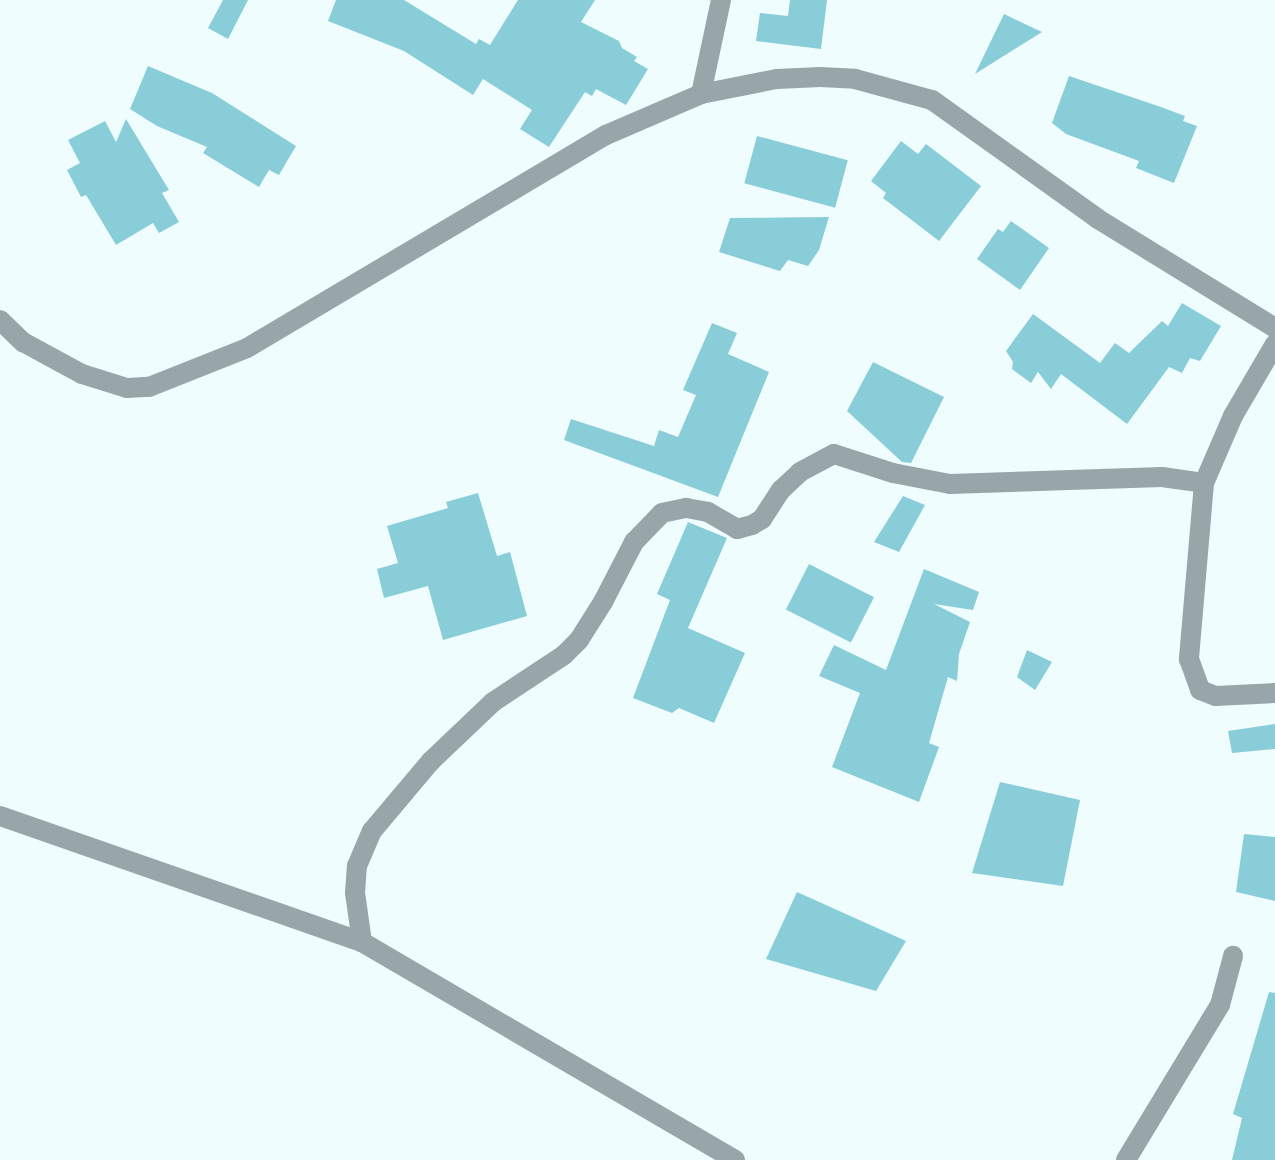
<!DOCTYPE html>
<html>
<head>
<meta charset="utf-8">
<style>
	body { margin:0 }
	#map { position:relative; width:1275px; height:1160px; overflow:hidden; background:#effdff; font-family:Spectral,serif }
	div>[style] { position:absolute }
	.building>* { inset:0; background:#89cdd8; transform-origin:0 0 }
	.minor>* { height:20px; margin:-10px; padding:0 10px; transform-origin:10px; border-radius:10px; background:#97a6a9 }
	span { translate:-50% -50%; white-space:nowrap; text-align:center; line-height:1.15; -webkit-text-stroke:6px #fff; paint-order:stroke }
</style>
</head>
<body>
<div id="map">
	<div class="building">
		<i style="clip-path:polygon(223px 0,248px 0,228px 39px,208px 28px)"></i>
		<i style="clip-path:polygon(336px 0,404px 0,476px 44px,479px 39px,490px 45px,518px 0,595px 0,581px 22px,619px 41px,622px 48px,637px 57px,634px 61px,648px 69px,626px 105px,596px 89px,592px 96px,585px 92px,549px 147px,520px 129px,532px 110px,483px 79px,473px 95px,404px 51px,328px 21px)"></i>
		<i style="clip-path:polygon(790px 0,827px 0,821px 49px,756px 41px,760px 13px,788px 16px)"></i>
		<i style="clip-path:polygon(1004px 14px,1042px 32px,975px 74px)"></i>
		<i style="clip-path:polygon(148px 66px,212px 93px,296px 146px,279px 175px,269px 170px,259px 187px,203px 153px,207px 147px,157px 126px,130px 109px)"></i>
		<i style="clip-path:polygon(1069px 76px,1161px 107px,1185px 116px,1183px 121px,1197px 126px,1174px 183px,1136px 168px,1139px 161px,1066px 134px,1052px 123px)"></i>
		<i style="clip-path:polygon(126px 119px,169px 190px,162px 193px,179px 222px,159px 233px,153px 223px,116px 245px,86px 195px,81px 197px,67px 170px,80px 163px,68px 140px,105px 121px,116px 142px)"></i>
		<i style="left:757px;top:136px;width:94px;height:49px;rotate:15deg"></i>
		<i style="clip-path:polygon(901px 141px,918px 154px,926px 144px,981px 186px,939px 241px,883px 198px,886px 193px,871px 181px)"></i>
		<i style="clip-path:polygon(829px 217px,819px 250px,808px 266px,788px 260px,780px 271px,719px 252px,730px 218px)"></i>
		<i style="clip-path:polygon(1011px 221px,1049px 248px,1020px 290px,977px 259px,998px 229px,1003px 232px)"></i>
		<i style="clip-path:polygon(1182px 303px,1221px 326px,1200px 361px,1190px 358px,1182px 373px,1169px 367px,1127px 424px,1061px 374px,1051px 389px,1038px 372px,1031px 383px,1012px 369px,1013px 362px,1006px 351px,1033px 314px,1100px 363px,1115px 343px,1129px 353px,1162px 321px,1168px 326px)"></i>
		<i style="clip-path:polygon(712px 323px,737px 333px,728px 354px,769px 372px,718px 497px,564px 440px,571px 419px,654px 446px,659px 430px,678px 437px,696px 395px,683px 390px)"></i>
		<i style="clip-path:polygon(873px 362px,944px 397px,911px 463px,902px 462px,847px 411px)"></i>
		<i style="clip-path:polygon(478px 493px,497px 556px,510px 552px,527px 616px,443px 640px,428px 586px,384px 598px,377px 569px,398px 563px,387px 526px,448px 508px,446px 502px)"></i>
		<i style="clip-path:polygon(903px 496px,925px 505px,899px 552px,874px 542px)"></i>
		<i style="clip-path:polygon(688px 522px,727px 538px,688px 628px,745px 653px,714px 723px,679px 708px,672px 713px,633px 698px,670px 600px,657px 594px)"></i>
		<i style="left:809px;top:564px;width:73px;height:51px;rotate:27deg"></i>
		<i style="clip-path:polygon(924px 569px,979px 592px,973px 610px,934px 604px,970px 622px,959px 654px,957px 681px,948px 677px,929px 743px,939px 747px,919px 802px,832px 767px,860px 693px,819px 676px,834px 645px,886px 670px)"></i>
		<i style="clip-path:polygon(1027px 650px,1052px 662px,1035px 690px,1017px 677px)"></i>
		<i style="clip-path:polygon(1275px 724px,1275px 749px,1232px 753px,1228px 731px)"></i>
		<i style="clip-path:polygon(1000px 782px,1080px 800px,1063px 886px,972px 873px)"></i>
		<i style="clip-path:polygon(1244px 834px,1275px 837px,1275px 901px,1236px 892px)"></i>
		<i style="clip-path:polygon(797px 892px,906px 941px,876px 991px,766px 959px)"></i>
		<i style="clip-path:polygon(1269px 992px,1275px 993px,1275px 1160px,1232px 1160px,1242px 1118px,1233px 1114px)"></i>
	</div>
	<div class="minor">
		<i style="left:701px;top:94px;width:96px;rotate:-78deg"></i>
		<i style="left:0;top:320px;width:32px;rotate:44deg"></i>
		<i style="left:23px;top:342px;width:67px;rotate:28.5deg"></i>
		<i style="left:82px;top:374px;width:47px;rotate:17.3deg"></i>
		<i style="left:127px;top:388px;width:22px;rotate:-3deg"></i>
		<i style="left:149px;top:387px;width:105px;rotate:-21.7deg"></i>
		<i style="left:247px;top:348px;width:417px;rotate:-30.7deg"></i>
		<i style="left:606px;top:135px;width:103px;rotate:-23.3deg"></i>
		<i style="left:701px;top:94px;width:77px;rotate:-11.2deg"></i>
		<i style="left:777px;top:79px;width:43px;rotate:-2.7deg"></i>
		<i style="left:820px;top:77px;width:35px;rotate:3deg"></i>
		<i style="left:855px;top:79px;width:80px;rotate:15.3deg"></i>
		<i style="left:932px;top:100px;width:204px;rotate:35.6deg"></i>
		<i style="left:1098px;top:219px;width:208px;rotate:31.6deg"></i>
		<i style="left:1275px;top:344px;width:83px;rotate:120.3deg"></i>
		<i style="left:1233px;top:416px;width:73px;rotate:113.4deg"></i>
		<i style="left:1204px;top:483px;width:177px;rotate:94.9deg"></i>
		<i style="left:1189px;top:659px;width:33px;rotate:70deg"></i>
		<i style="left:1200px;top:690px;width:17px;rotate:21deg"></i>
		<i style="left:1216px;top:696px;width:59px;rotate:-2.9deg"></i>
		<i style="left:0;top:816px;width:383px;rotate:19.2deg"></i>
		<i style="left:362px;top:942px;width:432px;rotate:30.3deg"></i>
		<i style="left:362px;top:942px;width:49px;rotate:-98.1deg"></i>
		<i style="left:355px;top:893px;width:27px;rotate:-86deg"></i>
		<i style="left:357px;top:866px;width:38px;rotate:-67deg"></i>
		<i style="left:372px;top:831px;width:92px;rotate:-49.9deg"></i>
		<i style="left:431px;top:761px;width:86px;rotate:-43.6deg"></i>
		<i style="left:493px;top:702px;width:85px;rotate:-33.5deg"></i>
		<i style="left:564px;top:655px;width:21px;rotate:-45deg"></i>
		<i style="left:579px;top:640px;width:45px;rotate:-57.7deg"></i>
		<i style="left:603px;top:602px;width:68px;rotate:-62.7deg"></i>
		<i style="left:634px;top:542px;width:40px;rotate:-46deg"></i>
		<i style="left:662px;top:513px;width:25px;rotate:-12deg"></i>
		<i style="left:686px;top:508px;width:22px;rotate:10deg"></i>
		<i style="left:708px;top:512px;width:34px;rotate:30deg"></i>
		<i style="left:737px;top:529px;width:16px;rotate:-15deg"></i>
		<i style="left:752px;top:525px;width:12px;rotate:-31deg"></i>
		<i style="left:762px;top:519px;width:35px;rotate:-57deg"></i>
		<i style="left:781px;top:490px;width:26px;rotate:-43deg"></i>
		<i style="left:800px;top:472px;width:38px;rotate:-28deg"></i>
		<i style="left:834px;top:454px;width:62px;rotate:17.9deg"></i>
		<i style="left:893px;top:473px;width:58px;rotate:10.9deg"></i>
		<i style="left:950px;top:484px;width:212px;rotate:-1.9deg"></i>
		<i style="left:1162px;top:477px;width:42px;rotate:8.1deg"></i>
		<i style="left:1126px;top:1160px;width:181px;rotate:-58.8deg"></i>
		<i style="left:1220px;top:1005px;width:51px;rotate:-75.1deg"></i>
	</div>
</div>
</body>
</html>
